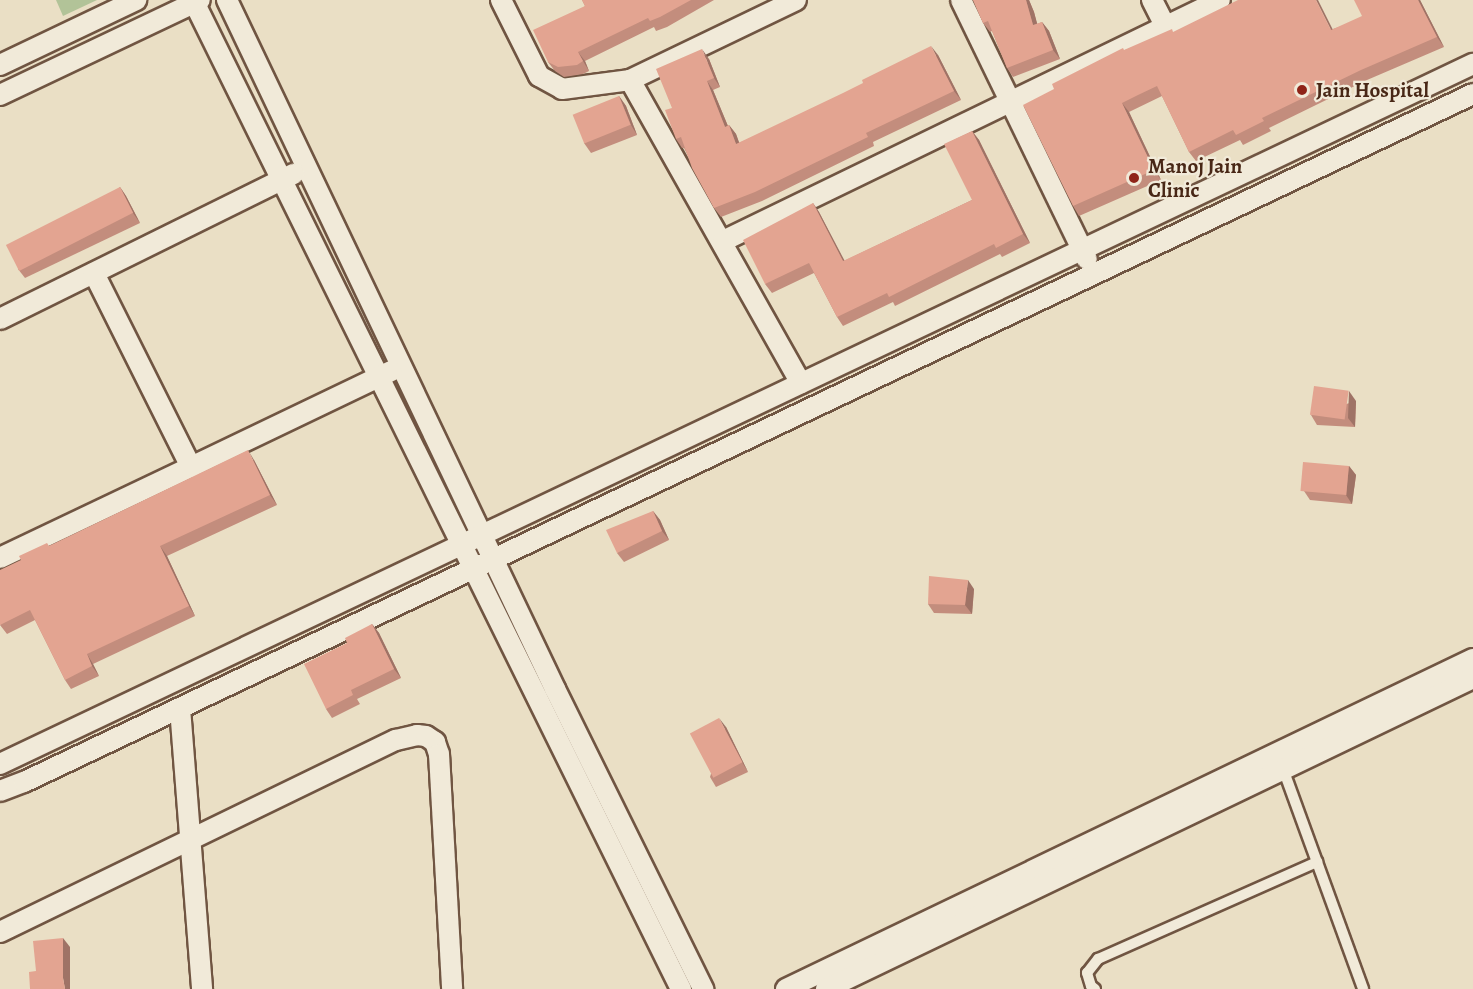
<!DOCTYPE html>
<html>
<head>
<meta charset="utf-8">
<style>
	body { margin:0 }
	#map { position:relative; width:1473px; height:989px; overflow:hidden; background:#eadfc5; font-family:Alegreya,serif }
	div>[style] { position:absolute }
	.green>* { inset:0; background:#b2c398 }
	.roads { filter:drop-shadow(2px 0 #705542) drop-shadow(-2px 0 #705542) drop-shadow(0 2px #705542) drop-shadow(0 -2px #705542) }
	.service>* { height:10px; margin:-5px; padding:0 5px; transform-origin:5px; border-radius:5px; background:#f1ead9 }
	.minor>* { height:20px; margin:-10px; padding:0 10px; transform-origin:10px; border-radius:10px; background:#f1ead9 }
	.wall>* { inset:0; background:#c38d7d }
	.shaded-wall>* { inset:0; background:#9f7366 }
	.building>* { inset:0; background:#e3a491; transform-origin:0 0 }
	.dots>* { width:16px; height:16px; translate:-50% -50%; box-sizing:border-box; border:3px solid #f1ead9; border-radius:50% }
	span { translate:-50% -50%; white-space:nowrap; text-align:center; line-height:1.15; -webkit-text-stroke:4.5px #f1ead9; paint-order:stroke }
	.poi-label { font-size:21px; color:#482716; font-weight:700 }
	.left { translate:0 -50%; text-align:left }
</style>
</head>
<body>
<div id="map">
	<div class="green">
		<i style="clip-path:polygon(56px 0,97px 0,63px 16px)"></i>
	</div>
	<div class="roads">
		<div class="service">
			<i style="left:1282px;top:766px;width:237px;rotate:70deg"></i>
			<i style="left:1095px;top:989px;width:5px;rotate:-143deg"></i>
			<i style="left:1091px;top:986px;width:14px;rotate:-107deg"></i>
			<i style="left:1087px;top:973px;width:18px;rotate:-52deg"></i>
			<i style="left:1098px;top:959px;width:240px;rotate:-23.9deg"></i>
		</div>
		<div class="minor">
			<i style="left:193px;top:0;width:1103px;rotate:63.74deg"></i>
			<i style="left:227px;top:0;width:763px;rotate:64.54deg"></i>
			<i style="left:555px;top:689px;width:335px;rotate:63.7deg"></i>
			<i style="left:501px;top:0;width:85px;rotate:63.4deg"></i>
			<i style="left:539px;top:76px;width:26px;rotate:29deg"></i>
			<i style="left:562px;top:89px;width:69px;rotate:-7.5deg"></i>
			<i style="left:630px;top:80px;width:184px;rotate:-25.7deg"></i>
			<i style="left:961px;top:0;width:288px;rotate:64.1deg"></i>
			<i style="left:1152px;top:0;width:29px;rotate:63deg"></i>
			<i style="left:0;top:65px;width:151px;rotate:-25.5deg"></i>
			<i style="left:630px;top:80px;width:348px;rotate:60.6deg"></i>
			<i style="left:0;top:95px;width:221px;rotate:-25.4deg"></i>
			<i style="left:723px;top:241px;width:552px;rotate:-25.87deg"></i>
			<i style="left:0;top:319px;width:328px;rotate:-26.3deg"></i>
			<i style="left:191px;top:467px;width:222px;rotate:-25.6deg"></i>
			<i style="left:0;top:558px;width:212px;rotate:-25.5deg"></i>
			<i style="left:191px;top:467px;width:217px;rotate:-116.6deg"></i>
			<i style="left:180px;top:708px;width:282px;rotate:85.5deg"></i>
			<i style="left:0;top:764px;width:1631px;rotate:-25.42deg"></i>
			<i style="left:0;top:791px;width:26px;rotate:-21deg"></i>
			<i style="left:24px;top:782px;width:1604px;rotate:-25.4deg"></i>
			<i style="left:0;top:932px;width:440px;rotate:-25.9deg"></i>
			<i style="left:396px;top:740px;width:22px;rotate:-13deg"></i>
			<i style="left:417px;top:735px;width:9px;rotate:6deg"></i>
			<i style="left:426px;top:736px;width:11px;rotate:34deg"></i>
			<i style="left:435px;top:742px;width:13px;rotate:72deg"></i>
			<i style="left:439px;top:754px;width:235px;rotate:86.8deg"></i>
			<i style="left:786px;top:989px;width:762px;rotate:-25.66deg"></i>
			<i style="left:826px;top:989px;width:718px;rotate:-25.67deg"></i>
		</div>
	</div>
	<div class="wall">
		<i style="clip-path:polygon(582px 0,714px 0,667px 27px,656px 31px,654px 27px,585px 61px,589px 71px,583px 74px,564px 77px,555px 71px,548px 62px,585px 6px)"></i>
		<i style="clip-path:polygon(973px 0,1029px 0,1034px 12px,1037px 24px,1042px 22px,1049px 31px,1060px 59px,1013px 77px,1007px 68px,992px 31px,990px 32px,983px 23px)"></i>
		<i style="clip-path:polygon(1420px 0,1444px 47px,1367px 80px,1269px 128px,1271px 131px,1243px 145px,1240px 140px,1196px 161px,1189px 152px,1162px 96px,1129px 112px,1161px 180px,1079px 216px,1073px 206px,1054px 89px,1125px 50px,1174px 32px,1333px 29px)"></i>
		<i style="clip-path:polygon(938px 55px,961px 100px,873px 142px,874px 146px,762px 201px,721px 217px,714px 208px,684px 148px,682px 148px,676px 139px,709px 59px,720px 87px,713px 90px,728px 126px,729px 125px,736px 134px,739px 143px)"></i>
		<i style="clip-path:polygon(619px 96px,626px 106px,637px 135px,591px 153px,584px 143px)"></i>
		<i style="clip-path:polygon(972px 131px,979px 140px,1030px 243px,1002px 257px,1000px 254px,895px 306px,893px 302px,843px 326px,837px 317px,814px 273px,772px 293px,765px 284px,813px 203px,819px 212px,844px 261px,972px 200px)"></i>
		<i style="clip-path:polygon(120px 187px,126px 196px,140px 223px,25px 278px,18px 269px)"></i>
		<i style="clip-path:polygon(1356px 401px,1355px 427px,1317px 425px,1311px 415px)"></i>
		<i style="clip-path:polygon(254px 460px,277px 505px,167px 556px,195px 616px,93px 664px,99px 676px,71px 689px,65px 680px,35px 620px,7px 634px,0 625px,49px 546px)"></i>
		<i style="clip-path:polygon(1349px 466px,1356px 475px,1352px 504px,1310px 500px,1304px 491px)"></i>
		<i style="clip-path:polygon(653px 511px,660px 520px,669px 540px,624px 562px,617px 553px)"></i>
		<i style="clip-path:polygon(974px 589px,972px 614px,934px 613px,928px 604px)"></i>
		<i style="clip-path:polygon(372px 624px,379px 633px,401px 678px,357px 699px,360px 704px,332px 718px,326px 709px,347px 643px)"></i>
		<i style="clip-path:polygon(726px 727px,748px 772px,716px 787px,710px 777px)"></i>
	</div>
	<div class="shaded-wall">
		<i style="clip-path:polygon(1026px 0,1029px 0,1034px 12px,1040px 34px,1033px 25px)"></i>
		<i style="clip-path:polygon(1316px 0,1318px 0,1338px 40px,1331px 30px)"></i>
		<i style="clip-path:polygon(1418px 0,1420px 0,1444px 47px,1437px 37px)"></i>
		<i style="clip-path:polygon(1042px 22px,1049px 31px,1060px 59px,1053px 50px)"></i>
		<i style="clip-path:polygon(931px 46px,938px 55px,961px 100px,954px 91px)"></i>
		<i style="clip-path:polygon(702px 49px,709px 59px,720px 87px,714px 78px)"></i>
		<i style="clip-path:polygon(578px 52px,585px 61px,589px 71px,583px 61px)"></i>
		<i style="clip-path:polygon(707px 81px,713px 90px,732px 136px,725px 127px)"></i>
		<i style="clip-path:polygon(619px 96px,626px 106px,637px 135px,631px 125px)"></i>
		<i style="clip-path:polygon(1122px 103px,1129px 112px,1161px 180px,1154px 170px)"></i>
		<i style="clip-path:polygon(729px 125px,736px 134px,743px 153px,736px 144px)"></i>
		<i style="clip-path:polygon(972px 131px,979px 140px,1030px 243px,1023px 234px)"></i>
		<i style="clip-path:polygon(120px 187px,126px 196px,140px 223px,133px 213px)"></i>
		<i style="clip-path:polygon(813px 203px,819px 212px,850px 271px,843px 261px)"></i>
		<i style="clip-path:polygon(1349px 391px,1356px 401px,1355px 427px,1348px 418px)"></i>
		<i style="clip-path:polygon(248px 450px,254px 460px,277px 505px,270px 495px)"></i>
		<i style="clip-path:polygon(1349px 466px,1356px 475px,1352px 504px,1346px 495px)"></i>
		<i style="clip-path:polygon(653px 511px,660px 520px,669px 540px,662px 531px)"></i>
		<i style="clip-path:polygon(160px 546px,167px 556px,195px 616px,189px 606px)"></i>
		<i style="clip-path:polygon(968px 580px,974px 589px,972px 614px,965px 605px)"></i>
		<i style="clip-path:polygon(372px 624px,379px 633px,401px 678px,394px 669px)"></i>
		<i style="clip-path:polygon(87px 654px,93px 664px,99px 676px,92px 666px)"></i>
		<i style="clip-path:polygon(719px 718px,726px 727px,748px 772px,742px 762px)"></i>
		<i style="clip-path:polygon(63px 938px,70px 947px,70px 989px,65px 989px,63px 978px)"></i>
	</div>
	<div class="building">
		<i style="clip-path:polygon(582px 0,691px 0,660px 17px,650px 21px,648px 18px,578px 52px,583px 61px,577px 65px,558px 67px,548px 62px,533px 30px,585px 6px)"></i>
		<i style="clip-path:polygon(973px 0,1026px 0,1033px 25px,1042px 22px,1053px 50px,1007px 68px,988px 21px,983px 23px)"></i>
		<i style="clip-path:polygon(1238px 0,1316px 0,1331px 30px,1362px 16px,1354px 0,1418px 0,1437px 37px,1361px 70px,1262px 118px,1264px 121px,1236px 135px,1233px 130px,1189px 152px,1157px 86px,1138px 95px,1122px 103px,1154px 170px,1073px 206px,1023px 105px,1054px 89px,1052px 84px,1123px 48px,1124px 50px,1172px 29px,1173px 32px)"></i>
		<i style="clip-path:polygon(931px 46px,954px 91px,866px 133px,868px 137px,755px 192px,714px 208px,692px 168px,681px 137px,676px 139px,665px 110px,672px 108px,656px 69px,702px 49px,714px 78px,707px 81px,725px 127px,729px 125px,736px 144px,843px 93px,863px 83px,862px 80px)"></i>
		<i style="left:619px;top:96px;width:31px;height:50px;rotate:68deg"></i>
		<i style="clip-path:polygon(972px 131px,1023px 234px,996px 248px,994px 244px,889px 297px,887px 293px,837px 317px,809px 263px,765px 284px,743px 240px,813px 203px,843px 261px,972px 200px,944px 144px)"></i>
		<i style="left:120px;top:187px;width:29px;height:128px;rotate:63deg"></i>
		<i style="left:1314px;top:386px;width:35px;height:29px;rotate:8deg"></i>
		<i style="clip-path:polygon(248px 450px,270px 495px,160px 546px,189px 606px,87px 654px,92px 666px,65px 680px,30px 610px,0 625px,0 570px,21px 560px,19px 556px,47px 543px,49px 546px)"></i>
		<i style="left:1303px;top:462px;width:46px;height:29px;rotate:5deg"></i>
		<i style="clip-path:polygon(653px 511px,662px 531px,617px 553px,606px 530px)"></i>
		<i style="clip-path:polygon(929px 576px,968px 580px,965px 605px,928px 604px)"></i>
		<i style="clip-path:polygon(372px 624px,394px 669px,351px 690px,353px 695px,326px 709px,304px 664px,347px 643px,345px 638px)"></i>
		<i style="left:719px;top:718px;width:50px;height:33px;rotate:62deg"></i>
		<i style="clip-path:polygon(63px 938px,63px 978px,65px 989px,30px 989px,29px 972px,36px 971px,33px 941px)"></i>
	</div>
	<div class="dots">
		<i style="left:1302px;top:90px;background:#8f2418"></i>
		<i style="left:1134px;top:178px;background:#8f2418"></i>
	</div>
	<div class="poi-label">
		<span class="left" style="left:1316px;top:90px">Jain Hospital</span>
		<span class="left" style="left:1148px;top:178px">Manoj Jain<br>Clinic</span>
	</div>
</div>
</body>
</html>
